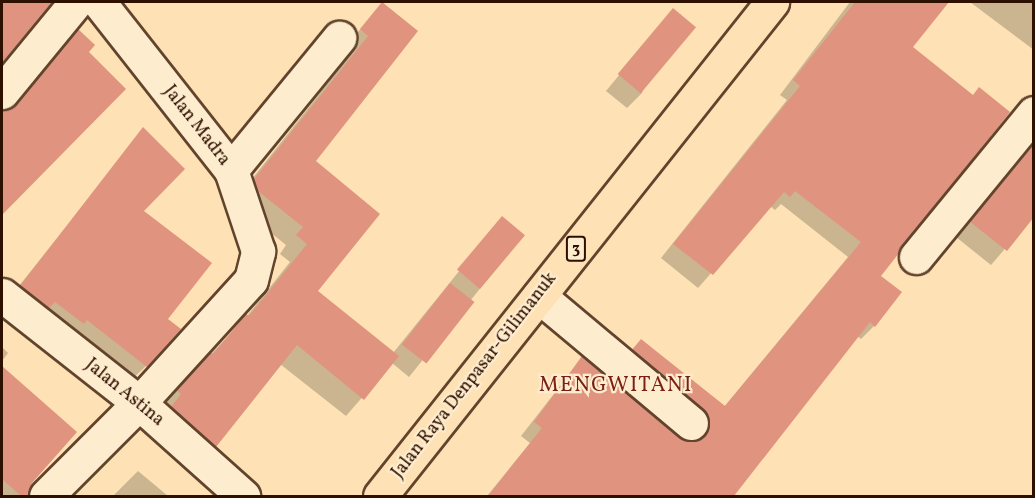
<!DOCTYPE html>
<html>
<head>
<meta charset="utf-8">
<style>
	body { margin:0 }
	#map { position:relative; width:1035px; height:498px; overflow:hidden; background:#fee1b4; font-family:Vollkorn,serif }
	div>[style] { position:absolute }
	.shadow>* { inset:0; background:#0003 }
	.building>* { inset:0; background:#e0937e; transform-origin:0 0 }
	.roads { filter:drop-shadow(2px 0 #62442d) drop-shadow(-2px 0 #62442d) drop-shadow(0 2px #62442d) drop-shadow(0 -2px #62442d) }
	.minor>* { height:33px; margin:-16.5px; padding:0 16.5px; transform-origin:16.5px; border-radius:16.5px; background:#feecce }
	.highway>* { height:33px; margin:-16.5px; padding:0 16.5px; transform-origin:16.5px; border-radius:16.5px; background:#fee1b4 }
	span { translate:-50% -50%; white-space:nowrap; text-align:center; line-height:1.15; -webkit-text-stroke:4.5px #feecce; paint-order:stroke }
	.shield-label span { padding:2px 4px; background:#feecce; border:2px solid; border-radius:4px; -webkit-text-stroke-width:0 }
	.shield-label { font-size:16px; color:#2e1000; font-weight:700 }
	.street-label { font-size:18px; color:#2e1000 }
	.quarter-label { font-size:21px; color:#7a1f14; letter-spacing:1.5px }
	.frame { position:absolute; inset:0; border:3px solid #2e1000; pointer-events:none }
</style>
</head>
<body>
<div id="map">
	<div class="shadow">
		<i style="clip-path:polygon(2px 2px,50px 2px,2px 61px)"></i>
		<i style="clip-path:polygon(850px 2px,947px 2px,911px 47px,874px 326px,861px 339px,857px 336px,732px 496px,487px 496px,530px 443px,521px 436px,582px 358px,679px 439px,696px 440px,690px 423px,627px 354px,641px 341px,724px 407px,848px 257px,781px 204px,775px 210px,770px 206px,698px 288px,661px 258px,787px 100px,780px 95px)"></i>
		<i style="clip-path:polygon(970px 2px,1034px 2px,1034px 50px)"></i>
		<i style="clip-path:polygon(382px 4px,313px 162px,316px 291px,393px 353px,502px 218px,523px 235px,409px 377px,392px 363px,346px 416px,280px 364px,197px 463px,160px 408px,247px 316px,290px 262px,280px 254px,286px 245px,240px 208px,237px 198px,351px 54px,344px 48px)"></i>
		<i style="clip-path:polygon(673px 10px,642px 93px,627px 108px,606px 91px)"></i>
		<i style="clip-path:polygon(78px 31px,87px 52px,124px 89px,2px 213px,2px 111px,14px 107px)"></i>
		<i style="clip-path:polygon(143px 130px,146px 366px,131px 380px,7px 301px)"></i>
		<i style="clip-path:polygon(1034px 142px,1034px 215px,991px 265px,956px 237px)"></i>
		<i style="clip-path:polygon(2px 347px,8px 353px,2px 361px)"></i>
		<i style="clip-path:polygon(2px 368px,75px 432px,31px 482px,27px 496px,2px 495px)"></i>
		<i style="clip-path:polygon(138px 471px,168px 496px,113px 496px)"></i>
	</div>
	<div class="building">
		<i style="clip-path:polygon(2px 2px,52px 2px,2px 63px)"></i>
		<i style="clip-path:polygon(382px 2px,418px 31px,316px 161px,380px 214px,318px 291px,399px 356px,364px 400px,297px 345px,216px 447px,171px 407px,181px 394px,176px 390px,210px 352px,213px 354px,246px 314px,249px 316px,307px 244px,296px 235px,303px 227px,258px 191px,254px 179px,368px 36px,360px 29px)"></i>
		<i style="clip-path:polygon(855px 2px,949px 2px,913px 47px,973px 95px,979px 87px,1010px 112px,881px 276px,902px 292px,875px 327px,870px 322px,734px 496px,488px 496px,542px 428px,534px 422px,582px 356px,679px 437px,698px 440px,709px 427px,708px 416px,632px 350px,641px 339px,725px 406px,861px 242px,795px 191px,790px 197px,784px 192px,713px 275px,673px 244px,800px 86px,793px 80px)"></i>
		<i style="left:673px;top:8px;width:30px;height:86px;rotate:40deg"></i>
		<i style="clip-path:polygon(78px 29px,95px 45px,89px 52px,126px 89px,2px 215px,2px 110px,16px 104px)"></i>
		<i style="clip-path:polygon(143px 127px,185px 169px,144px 211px,212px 263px,168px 319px,181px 329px,147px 367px,87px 320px,84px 324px,55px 302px,49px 308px,20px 286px)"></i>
		<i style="clip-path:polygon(1034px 143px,1034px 217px,1007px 251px,969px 221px)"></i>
		<i style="left:502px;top:216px;width:30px;height:70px;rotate:40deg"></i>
		<i style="left:450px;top:283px;width:31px;height:78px;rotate:38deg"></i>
		<i style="clip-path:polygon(2px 366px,77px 432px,32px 483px,28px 496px,21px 496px,2px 479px)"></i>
	</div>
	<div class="roads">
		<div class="minor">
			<i style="left:2px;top:92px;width:117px;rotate:-50.6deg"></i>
			<i style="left:231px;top:170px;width:171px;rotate:-50.7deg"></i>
			<i style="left:916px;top:257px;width:186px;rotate:-50.7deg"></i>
			<i style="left:2px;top:295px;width:174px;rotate:38.2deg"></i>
			<i style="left:139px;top:403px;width:140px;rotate:41.8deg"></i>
			<i style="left:539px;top:296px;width:198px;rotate:39.9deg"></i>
			<i style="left:46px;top:496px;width:132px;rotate:-45deg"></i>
			<i style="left:139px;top:403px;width:166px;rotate:-47.7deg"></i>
			<i style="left:251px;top:280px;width:30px;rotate:-76deg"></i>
			<i style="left:258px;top:251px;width:85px;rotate:-108.4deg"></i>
			<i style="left:231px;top:170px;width:214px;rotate:-128.2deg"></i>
		</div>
		<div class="highway">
			<i style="left:380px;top:496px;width:631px;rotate:-51.57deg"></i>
		</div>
	</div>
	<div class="shield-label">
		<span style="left:576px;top:249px">3</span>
	</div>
	<div class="street-label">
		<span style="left:196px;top:126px;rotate:52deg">Jalan Madra</span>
		<span style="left:475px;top:376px;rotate:-52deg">Jalan Raya Denpasar-Gilimanuk</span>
		<span style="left:124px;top:393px;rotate:39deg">Jalan Astina</span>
	</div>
	<div class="quarter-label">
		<span style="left:616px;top:386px">MENGWITANI</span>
	</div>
	<div class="frame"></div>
</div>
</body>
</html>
